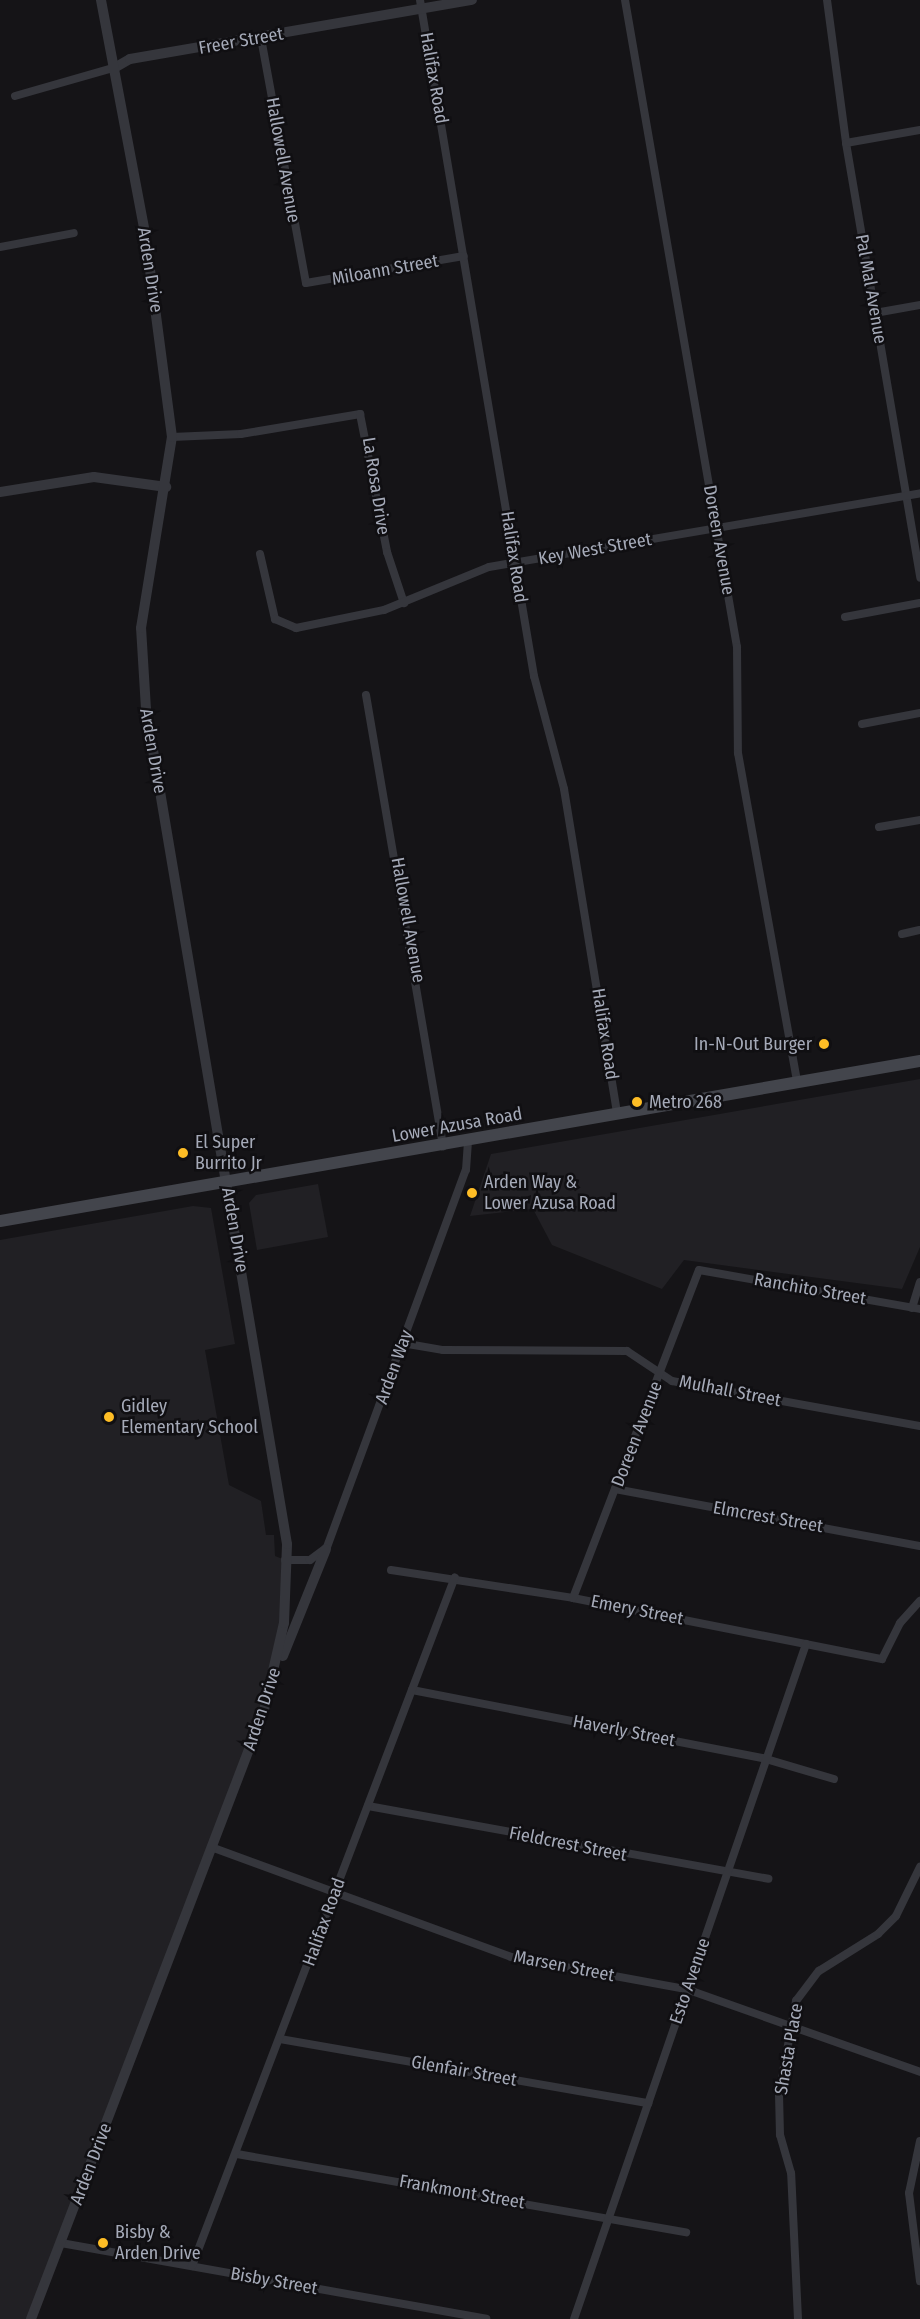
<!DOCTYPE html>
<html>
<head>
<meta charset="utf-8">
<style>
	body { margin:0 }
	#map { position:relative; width:920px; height:2319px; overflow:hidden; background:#151417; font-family:"Fira Sans Condensed",sans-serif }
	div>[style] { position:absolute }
	.built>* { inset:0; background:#212024 }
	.minor>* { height:8px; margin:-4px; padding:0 4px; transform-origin:4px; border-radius:4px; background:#35363c }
	.tertiary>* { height:10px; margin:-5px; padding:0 5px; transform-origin:5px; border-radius:5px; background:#35363c }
	.secondary>* { height:12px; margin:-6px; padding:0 6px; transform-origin:6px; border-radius:6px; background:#43454c }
	.dots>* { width:16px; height:16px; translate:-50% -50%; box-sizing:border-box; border:3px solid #100f12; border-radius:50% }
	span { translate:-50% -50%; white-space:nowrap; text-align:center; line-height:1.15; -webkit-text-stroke:5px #100f12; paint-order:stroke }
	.street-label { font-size:18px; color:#a5aab8 }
	.poi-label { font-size:18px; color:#a5aab8 }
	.right { translate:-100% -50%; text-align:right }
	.left { translate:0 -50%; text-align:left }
</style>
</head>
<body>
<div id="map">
	<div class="built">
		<i style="clip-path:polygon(920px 1079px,920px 1247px,902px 1289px,684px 1260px,662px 1289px,552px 1245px,533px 1209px,470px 1216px,491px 1154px)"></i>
		<i style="clip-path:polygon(318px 1184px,328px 1237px,257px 1250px,249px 1203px,256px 1195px)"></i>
		<i style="clip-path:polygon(193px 1206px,211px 1208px,235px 1344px,205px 1350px,229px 1485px,261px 1501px,266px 1535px,274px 1535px,275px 1556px,285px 1560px,274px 1679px,31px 2319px,0 2319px,0 1240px)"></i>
	</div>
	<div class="minor">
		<i style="left:420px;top:0;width:686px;rotate:80.43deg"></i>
		<i style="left:534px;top:676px;width:117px;rotate:75.1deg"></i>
		<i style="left:564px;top:789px;width:327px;rotate:80.7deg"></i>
		<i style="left:625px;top:0;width:657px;rotate:80.18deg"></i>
		<i style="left:737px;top:647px;width:106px;rotate:89.5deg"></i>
		<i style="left:738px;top:753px;width:334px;rotate:79.8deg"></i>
		<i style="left:827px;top:0;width:144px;rotate:82.4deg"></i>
		<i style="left:846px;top:143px;width:441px;rotate:80.3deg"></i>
		<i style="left:261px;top:38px;width:249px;rotate:79.6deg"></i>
		<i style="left:306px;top:283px;width:160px;rotate:-9.7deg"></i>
		<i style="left:15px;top:96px;width:105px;rotate:-16deg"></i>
		<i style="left:846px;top:143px;width:75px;rotate:-10deg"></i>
		<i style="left:0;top:247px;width:75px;rotate:-10.7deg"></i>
		<i style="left:875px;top:313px;width:46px;rotate:-10.1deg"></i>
		<i style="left:172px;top:437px;width:69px;rotate:-2.5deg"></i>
		<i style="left:241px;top:434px;width:121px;rotate:-9.5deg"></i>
		<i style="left:360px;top:414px;width:141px;rotate:78.9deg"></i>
		<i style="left:387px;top:552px;width:54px;rotate:71.6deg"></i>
		<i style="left:260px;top:554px;width:67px;rotate:77deg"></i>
		<i style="left:275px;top:619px;width:23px;rotate:23deg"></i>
		<i style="left:296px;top:628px;width:90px;rotate:-11.6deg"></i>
		<i style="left:384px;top:610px;width:113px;rotate:-22.3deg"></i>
		<i style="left:489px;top:567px;width:437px;rotate:-9.7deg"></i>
		<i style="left:845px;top:617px;width:76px;rotate:-10.6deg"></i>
		<i style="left:366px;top:695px;width:458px;rotate:80.3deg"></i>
		<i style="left:862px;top:724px;width:59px;rotate:-10.7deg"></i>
		<i style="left:879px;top:827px;width:42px;rotate:-9.7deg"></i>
		<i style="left:902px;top:934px;width:18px;rotate:-13deg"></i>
		<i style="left:912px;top:1308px;width:27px;rotate:-73deg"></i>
		<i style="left:402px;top:1343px;width:42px;rotate:9.7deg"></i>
		<i style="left:443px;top:1350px;width:184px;rotate:0.3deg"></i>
		<i style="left:627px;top:1351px;width:54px;rotate:33.7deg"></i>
		<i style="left:672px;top:1381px;width:252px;rotate:10.3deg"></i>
		<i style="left:615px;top:1489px;width:310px;rotate:10.6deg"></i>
		<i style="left:285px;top:1560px;width:25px"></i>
		<i style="left:310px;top:1560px;width:21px;rotate:-37deg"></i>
		<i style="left:327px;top:1547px;width:402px;rotate:-69.8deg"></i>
		<i style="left:466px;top:1170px;width:29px;rotate:-86deg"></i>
		<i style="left:391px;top:1570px;width:184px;rotate:8.7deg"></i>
		<i style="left:573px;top:1598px;width:315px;rotate:11.2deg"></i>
		<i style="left:882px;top:1659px;width:40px;rotate:-63.4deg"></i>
		<i style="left:900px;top:1623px;width:30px;rotate:-48deg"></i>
		<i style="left:573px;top:1598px;width:351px;rotate:-69deg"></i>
		<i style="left:699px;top:1270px;width:224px;rotate:10deg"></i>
		<i style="left:412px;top:1690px;width:358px;rotate:11deg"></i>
		<i style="left:763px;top:1758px;width:74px;rotate:16.5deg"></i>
		<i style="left:368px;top:1806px;width:407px;rotate:10.3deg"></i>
		<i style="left:211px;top:1847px;width:320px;rotate:20.1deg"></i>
		<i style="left:511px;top:1957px;width:178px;rotate:10.4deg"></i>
		<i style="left:686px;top:1989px;width:248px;rotate:19.5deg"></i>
		<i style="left:280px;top:2039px;width:374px;rotate:9.9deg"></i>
		<i style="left:920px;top:2141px;width:53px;rotate:101.9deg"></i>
		<i style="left:909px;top:2193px;width:89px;rotate:82.9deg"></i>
		<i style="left:237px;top:2154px;width:456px;rotate:9.9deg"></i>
		<i style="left:61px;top:2243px;width:432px;rotate:10.1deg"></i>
		<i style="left:192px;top:2266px;width:737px;rotate:-69.11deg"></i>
		<i style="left:574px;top:2319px;width:714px;rotate:-71.03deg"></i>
		<i style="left:798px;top:2319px;width:146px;rotate:-92.7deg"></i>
		<i style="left:791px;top:2173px;width:40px;rotate:-106deg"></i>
		<i style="left:780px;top:2135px;width:41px;rotate:-91.4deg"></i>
		<i style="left:779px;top:2094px;width:95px;rotate:-79.6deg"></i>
		<i style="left:796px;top:2001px;width:38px;rotate:-53deg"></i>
		<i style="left:819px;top:1971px;width:70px;rotate:-32.1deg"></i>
		<i style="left:878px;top:1934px;width:25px;rotate:-45deg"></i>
		<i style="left:896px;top:1916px;width:55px;rotate:-63.9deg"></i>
	</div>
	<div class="tertiary">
		<i style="left:116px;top:67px;width:16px;rotate:-30deg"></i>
		<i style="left:130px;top:59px;width:347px;rotate:-9.8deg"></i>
		<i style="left:0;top:492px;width:95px;rotate:-9.1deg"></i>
		<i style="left:94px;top:477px;width:73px;rotate:7.9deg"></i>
		<i style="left:283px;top:1656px;width:115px;rotate:-68.1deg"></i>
		<i style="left:31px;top:2319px;width:652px;rotate:-69.06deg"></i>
		<i style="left:264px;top:1710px;width:89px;rotate:-77.1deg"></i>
		<i style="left:284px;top:1623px;width:79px;rotate:-87.8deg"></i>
		<i style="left:287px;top:1544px;width:847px;rotate:-99.58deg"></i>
		<i style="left:146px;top:709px;width:81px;rotate:-93.5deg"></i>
		<i style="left:141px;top:628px;width:193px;rotate:-80.8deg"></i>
		<i style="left:172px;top:437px;width:206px;rotate:-97.5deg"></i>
		<i style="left:145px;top:233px;width:237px;rotate:-100.7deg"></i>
	</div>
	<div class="secondary">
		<i style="left:0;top:1221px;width:934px;rotate:-9.87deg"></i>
	</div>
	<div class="dots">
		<i style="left:824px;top:1044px;background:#febd25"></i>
		<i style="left:637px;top:1102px;background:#febd25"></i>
		<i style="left:183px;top:1153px;background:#febd25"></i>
		<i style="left:472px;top:1193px;background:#febd25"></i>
		<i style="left:109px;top:1417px;background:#febd25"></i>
		<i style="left:103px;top:2243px;background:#febd25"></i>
	</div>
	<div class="street-label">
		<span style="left:241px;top:41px;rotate:-10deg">Freer Street</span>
		<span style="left:434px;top:78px;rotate:80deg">Halifax Road</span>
		<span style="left:283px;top:160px;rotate:80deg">Hallowell Avenue</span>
		<span style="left:150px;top:270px;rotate:81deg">Arden Drive</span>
		<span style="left:385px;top:270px;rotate:-10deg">Miloann Street</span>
		<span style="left:871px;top:289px;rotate:80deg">Pal Mal Avenue</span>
		<span style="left:376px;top:486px;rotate:81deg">La Rosa Drive</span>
		<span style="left:719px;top:540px;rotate:80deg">Doreen Avenue</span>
		<span style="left:595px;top:549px;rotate:-10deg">Key West Street</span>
		<span style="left:514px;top:557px;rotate:81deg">Halifax Road</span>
		<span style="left:153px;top:751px;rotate:80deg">Arden Drive</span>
		<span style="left:408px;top:920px;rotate:80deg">Hallowell Avenue</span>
		<span style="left:605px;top:1034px;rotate:81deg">Halifax Road</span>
		<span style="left:457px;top:1125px;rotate:-10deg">Lower Azusa Road</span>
		<span style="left:235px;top:1230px;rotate:80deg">Arden Drive</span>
		<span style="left:810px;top:1289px;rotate:10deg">Ranchito Street</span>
		<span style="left:394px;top:1367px;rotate:-70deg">Arden Way</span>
		<span style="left:730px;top:1391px;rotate:11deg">Mulhall Street</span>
		<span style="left:637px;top:1434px;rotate:-69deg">Doreen Avenue</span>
		<span style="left:768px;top:1517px;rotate:10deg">Elmcrest Street</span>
		<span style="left:637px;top:1610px;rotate:11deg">Emery Street</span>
		<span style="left:262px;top:1709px;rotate:-72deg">Arden Drive</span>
		<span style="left:624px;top:1731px;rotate:11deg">Haverly Street</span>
		<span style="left:568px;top:1844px;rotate:11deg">Fieldcrest Street</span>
		<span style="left:324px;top:1922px;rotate:-70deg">Halifax Road</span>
		<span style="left:564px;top:1966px;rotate:11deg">Marsen Street</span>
		<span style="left:690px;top:1981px;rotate:-71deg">Esto Avenue</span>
		<span style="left:789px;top:2049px;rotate:-80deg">Shasta Place</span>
		<span style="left:464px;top:2071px;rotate:10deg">Glenfair Street</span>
		<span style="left:91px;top:2164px;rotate:-69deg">Arden Drive</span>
		<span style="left:462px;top:2192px;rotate:10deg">Frankmont Street</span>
		<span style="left:274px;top:2281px;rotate:10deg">Bisby Street</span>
	</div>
	<div class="poi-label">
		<span class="right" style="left:812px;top:1044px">In-N-Out Burger</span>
		<span class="left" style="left:649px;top:1102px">Metro 268</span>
		<span class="left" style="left:195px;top:1153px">El Super<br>Burrito Jr</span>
		<span class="left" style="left:484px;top:1193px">Arden Way &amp;<br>Lower Azusa Road</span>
		<span class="left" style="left:121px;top:1417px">Gidley<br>Elementary School</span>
		<span class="left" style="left:115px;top:2243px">Bisby &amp;<br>Arden Drive</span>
	</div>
</div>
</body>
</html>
